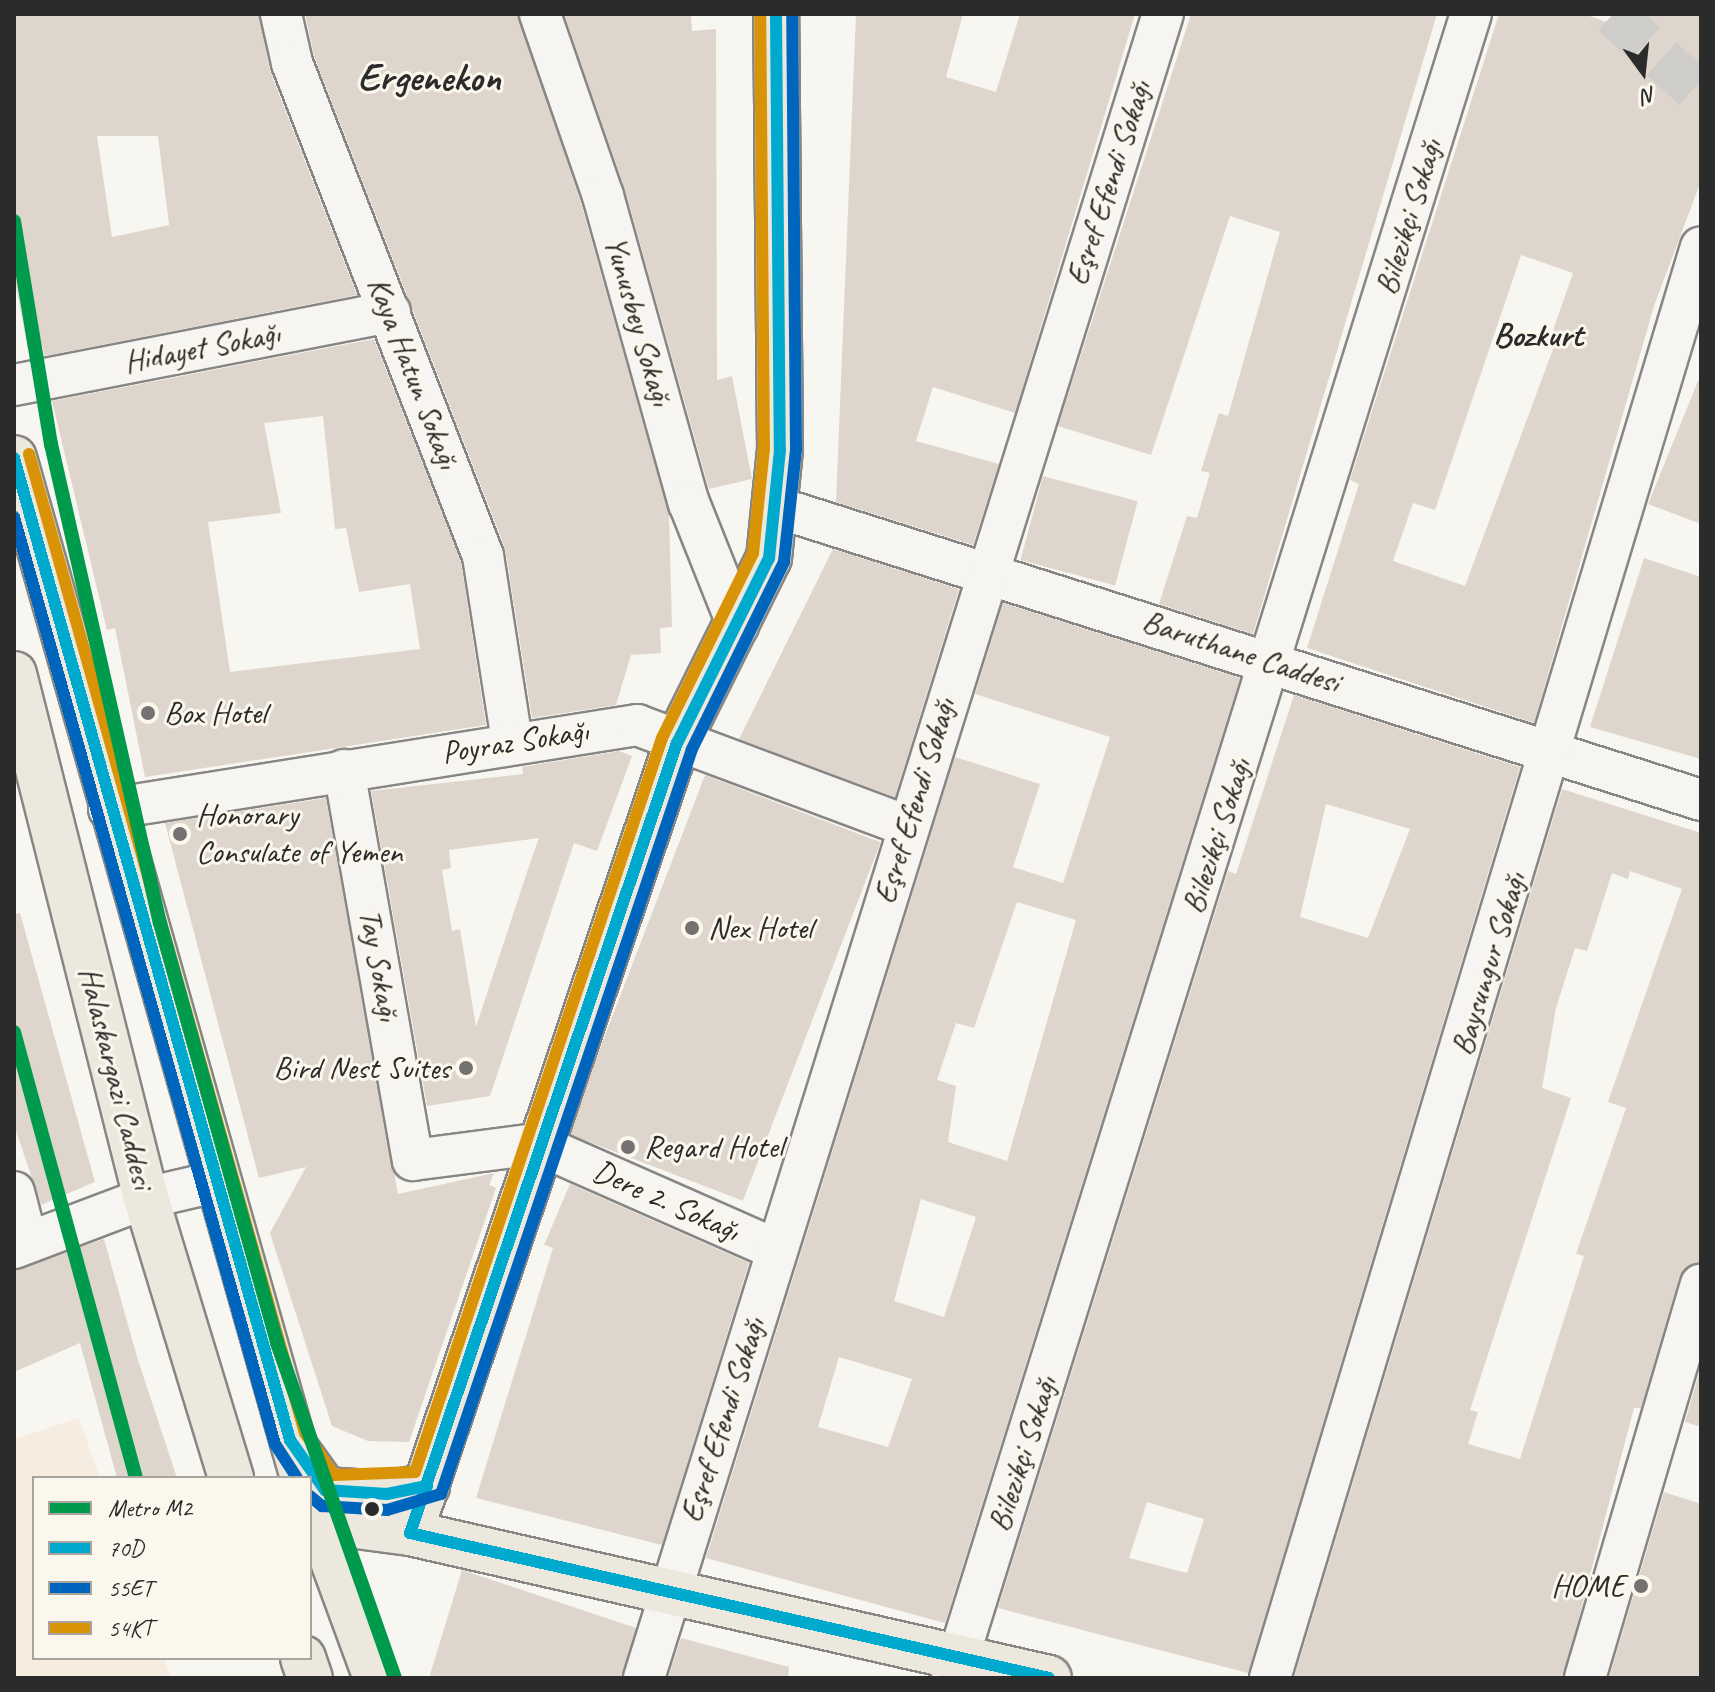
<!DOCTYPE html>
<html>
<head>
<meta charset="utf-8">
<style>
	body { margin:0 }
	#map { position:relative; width:1715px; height:1692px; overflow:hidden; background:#f8f6f0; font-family:Caveat,sans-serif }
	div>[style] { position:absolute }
	.built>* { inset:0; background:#f6ede0 }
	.building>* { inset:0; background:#ded6cc; transform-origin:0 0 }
	.major-tunnel>* { height:44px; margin-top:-22px; transform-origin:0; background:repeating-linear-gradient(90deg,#cfcdc9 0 44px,transparent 0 66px) }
	.roads { filter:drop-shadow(2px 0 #878684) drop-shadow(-2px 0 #878684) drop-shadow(0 2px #878684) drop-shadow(0 -2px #878684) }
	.minor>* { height:40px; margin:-20px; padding:0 20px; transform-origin:20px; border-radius:20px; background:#f6f5f1 }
	.major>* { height:44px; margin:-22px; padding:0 22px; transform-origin:22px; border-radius:22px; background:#ece8dd }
	.bus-1>* { height:12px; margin:-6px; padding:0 6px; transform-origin:6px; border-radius:6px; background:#00a9ce }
	.bus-2>* { height:12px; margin:-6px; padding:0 6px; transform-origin:6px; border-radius:6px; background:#0065bd }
	.bus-3>* { height:12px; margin:-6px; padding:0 6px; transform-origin:6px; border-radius:6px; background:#d89406 }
	.metro-1>* { height:14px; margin:-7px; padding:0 7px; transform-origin:7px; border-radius:7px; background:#009a4c }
	.dots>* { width:22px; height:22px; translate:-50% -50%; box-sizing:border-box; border:4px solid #fbf7ec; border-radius:50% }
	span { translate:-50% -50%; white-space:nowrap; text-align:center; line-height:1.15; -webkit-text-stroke:6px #fbf7ec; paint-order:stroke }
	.street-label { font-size:32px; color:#2b2b2b }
	.poi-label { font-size:32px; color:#2b2b2b }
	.left { translate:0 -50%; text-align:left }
	.right { translate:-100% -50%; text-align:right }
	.neighbourhood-label { font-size:34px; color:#2b2b2b; font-weight:700 }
	.district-label { font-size:40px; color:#2b2b2b; font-weight:700 }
	.frame { position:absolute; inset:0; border:16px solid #2b2b2b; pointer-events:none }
	.legend { position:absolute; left:32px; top:1476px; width:280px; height:184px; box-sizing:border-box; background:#fbf7ec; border:2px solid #a8a59f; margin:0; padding:10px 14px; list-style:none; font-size:24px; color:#2b2b2b }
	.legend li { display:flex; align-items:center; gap:16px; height:40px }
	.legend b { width:40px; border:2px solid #a8a59f }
	.north { position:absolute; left:1603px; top:32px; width:80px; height:80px; -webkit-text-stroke:6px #fbf7ec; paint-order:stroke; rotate:165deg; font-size:22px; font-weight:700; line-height:32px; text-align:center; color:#2b2b2b }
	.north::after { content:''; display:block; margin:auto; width:28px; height:36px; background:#2b2b2b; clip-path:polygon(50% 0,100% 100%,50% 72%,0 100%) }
</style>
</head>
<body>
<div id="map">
	<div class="built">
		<i style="clip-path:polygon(79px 1418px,100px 1478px,34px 1478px,34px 1658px,164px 1658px,171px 1678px,14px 1678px,14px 1439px)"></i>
	</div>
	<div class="building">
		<i style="clip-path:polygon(evenodd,14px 14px,259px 14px,270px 71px,357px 295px,44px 356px,43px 347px,28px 350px,14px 275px,14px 14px,97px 136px,158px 136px,169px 225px,112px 237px,97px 136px)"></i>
		<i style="clip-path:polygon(305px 14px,518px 14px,581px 203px,669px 515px,672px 627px,660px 628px,661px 653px,631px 655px,616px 705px,532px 718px,505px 548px,314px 56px)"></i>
		<i style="clip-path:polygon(564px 14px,691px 14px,692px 31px,716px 29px,717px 380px,732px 376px,752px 479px,709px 489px,625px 190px)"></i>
		<i style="clip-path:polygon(856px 14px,963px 14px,946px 77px,996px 92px,1020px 14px,1135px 14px,1015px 413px,933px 387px,916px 441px,999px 464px,973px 545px,836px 502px)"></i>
		<i style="clip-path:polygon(1191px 14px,1437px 14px,1253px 634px,1159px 604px,1187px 516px,1197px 518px,1210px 473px,1201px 471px,1219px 413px,1228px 416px,1280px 232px,1230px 216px,1151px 455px,1058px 426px)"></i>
		<i style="clip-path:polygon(evenodd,1499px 14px,1584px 14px,1627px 29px,1633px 14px,1701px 14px,1701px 181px,1654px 306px,1534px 723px,1307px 648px,1359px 484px,1350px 480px,1499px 14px,1521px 255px,1573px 273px,1550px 339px,1556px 341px,1465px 586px,1393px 561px,1413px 503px,1435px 510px,1521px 255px)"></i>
		<i style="clip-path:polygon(evenodd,374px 339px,461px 562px,486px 725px,145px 777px,115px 628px,107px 630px,52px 401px,374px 339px,323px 416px,335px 529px,346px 528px,359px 592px,410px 584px,420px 649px,230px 672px,208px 522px,281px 513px,264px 423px,323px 416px)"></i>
		<i style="clip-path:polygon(1698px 381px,1701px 381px,1701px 524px,1648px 504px)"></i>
		<i style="left:1043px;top:476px;width:98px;height:87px;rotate:15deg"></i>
		<i style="clip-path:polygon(833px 549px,959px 589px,895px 797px,739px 739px)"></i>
		<i style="clip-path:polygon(1644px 558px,1701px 577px,1701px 759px,1590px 727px)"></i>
		<i style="clip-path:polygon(evenodd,1003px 603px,1240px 678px,945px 1623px,706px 1558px,955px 757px,1040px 784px,1013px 867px,1063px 883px,1083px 821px,1110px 737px,975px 694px,1003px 603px,1017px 902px,1076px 920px,1007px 1161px,948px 1142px,956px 1086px,937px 1080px,956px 1023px,974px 1028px,1017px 902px,1003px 603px,921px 1199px,976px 1217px,944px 1317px,894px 1301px,921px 1199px,1003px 603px,839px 1357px,912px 1379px,888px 1447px,818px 1427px,839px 1357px)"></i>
		<i style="clip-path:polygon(evenodd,1294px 695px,1520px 767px,1248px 1673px,998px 1608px,1228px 871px,1236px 874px,1294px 695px,1326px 804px,1410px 829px,1368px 938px,1300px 917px,1326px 804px,1294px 695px,1147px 1502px,1204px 1519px,1187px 1573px,1129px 1558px,1147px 1502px)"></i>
		<i style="clip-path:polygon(evenodd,619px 751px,632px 756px,597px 851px,574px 843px,490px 1096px,427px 1106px,371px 791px,523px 774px,522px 767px,619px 751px,539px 838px,527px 872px,476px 1027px,460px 929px,452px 931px,442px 870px,451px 868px,449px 850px,539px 838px)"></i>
		<i style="left:705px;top:775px;width:188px;height:384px;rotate:21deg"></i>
		<i style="clip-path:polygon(evenodd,1562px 789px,1701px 833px,1701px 1263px,1679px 1278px,1641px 1408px,1634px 1408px,1563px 1678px,1294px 1678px,1562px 789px,1630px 871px,1682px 889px,1608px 1102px,1626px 1108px,1576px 1254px,1584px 1256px,1520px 1459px,1468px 1444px,1478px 1412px,1470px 1410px,1571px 1098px,1542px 1088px,1556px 1008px,1575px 948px,1587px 951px,1612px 873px,1628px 879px,1630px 871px)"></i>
		<i style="clip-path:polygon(326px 798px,398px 1194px,494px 1173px,489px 1185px,496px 1188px,409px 1442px,368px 1441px,332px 1426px,270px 1233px,306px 1167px,259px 1178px,165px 823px)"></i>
		<i style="clip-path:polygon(20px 913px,95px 1182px,41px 1205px,14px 1125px,14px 914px)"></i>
		<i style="clip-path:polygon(570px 1184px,749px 1263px,662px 1545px,476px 1498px,553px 1248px,544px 1245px)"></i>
		<i style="clip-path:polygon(104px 1239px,137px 1357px,177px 1478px,117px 1478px,80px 1343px,14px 1372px,14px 1270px)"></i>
		<i style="clip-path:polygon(1701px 1366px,1701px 1427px,1685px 1422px)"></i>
		<i style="clip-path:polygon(1664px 1492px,1701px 1504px,1701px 1678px,1609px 1678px)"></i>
		<i style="clip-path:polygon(462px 1570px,636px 1628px,622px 1678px,429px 1678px)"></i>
		<i style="clip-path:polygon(681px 1638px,789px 1667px,788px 1678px,668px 1678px)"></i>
	</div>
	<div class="major-tunnel">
		<i style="left:1613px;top:14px;width:120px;rotate:42.6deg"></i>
	</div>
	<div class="roads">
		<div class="minor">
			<i style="left:281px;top:14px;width:50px;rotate:77.3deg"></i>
			<i style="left:292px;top:63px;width:529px;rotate:68.82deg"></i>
			<i style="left:483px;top:556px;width:187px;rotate:81.1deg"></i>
			<i style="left:540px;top:14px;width:193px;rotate:70.9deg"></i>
			<i style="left:603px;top:196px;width:319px;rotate:74.4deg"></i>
			<i style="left:689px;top:503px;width:132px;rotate:68.3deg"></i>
			<i style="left:14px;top:385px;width:383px;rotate:-11deg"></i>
			<i style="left:779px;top:508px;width:967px;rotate:17.57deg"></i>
			<i style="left:344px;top:770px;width:396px;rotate:80deg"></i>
			<i style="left:413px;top:1160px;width:125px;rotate:-7.4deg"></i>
			<i style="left:537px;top:1144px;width:262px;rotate:23.8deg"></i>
			<i style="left:109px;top:809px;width:535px;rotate:-9.04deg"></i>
			<i style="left:637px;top:725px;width:288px;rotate:20.5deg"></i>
			<i style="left:14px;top:1192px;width:52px;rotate:75.4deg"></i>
			<i style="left:14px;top:1248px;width:141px;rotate:-20.7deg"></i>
			<i style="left:146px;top:1198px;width:71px;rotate:-13.1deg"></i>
			<i style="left:644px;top:1678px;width:1743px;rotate:-72.68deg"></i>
			<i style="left:952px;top:1678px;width:1743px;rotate:-72.68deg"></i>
			<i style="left:1270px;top:1678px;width:1494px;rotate:-73.24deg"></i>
			<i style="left:1585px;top:1678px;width:410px;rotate:-73.6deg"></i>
		</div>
		<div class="major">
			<i style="left:14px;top:458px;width:1060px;rotate:74.18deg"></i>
			<i style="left:14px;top:674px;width:540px;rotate:75.86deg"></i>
			<i style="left:146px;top:1198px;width:293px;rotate:73.1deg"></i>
			<i style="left:300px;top:1455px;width:43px;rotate:54.5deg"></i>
			<i style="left:325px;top:1490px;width:62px;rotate:3.7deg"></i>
			<i style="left:387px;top:1494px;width:41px;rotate:-11.3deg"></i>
			<i style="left:312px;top:1504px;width:185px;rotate:69.8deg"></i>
			<i style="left:410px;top:1533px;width:834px;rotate:-71.33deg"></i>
			<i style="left:677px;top:743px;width:207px;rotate:-63.6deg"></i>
			<i style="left:769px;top:558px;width:109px;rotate:-84.2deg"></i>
			<i style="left:780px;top:450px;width:436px;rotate:-90.5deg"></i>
			<i style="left:310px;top:1535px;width:41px;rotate:-14deg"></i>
			<i style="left:350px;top:1525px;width:61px;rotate:7.6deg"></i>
			<i style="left:410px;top:1533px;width:655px;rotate:12.78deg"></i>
			<i style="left:303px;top:1658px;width:21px;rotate:71deg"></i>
		</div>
	</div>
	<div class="bus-1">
		<i style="left:776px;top:14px;width:436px;rotate:89.5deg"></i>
		<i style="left:780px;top:450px;width:109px;rotate:95.8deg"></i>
		<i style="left:769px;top:558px;width:207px;rotate:116.4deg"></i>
		<i style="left:677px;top:743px;width:834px;rotate:108.67deg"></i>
		<i style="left:410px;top:1533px;width:655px;rotate:12.78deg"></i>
		<i style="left:14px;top:458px;width:1020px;rotate:74.3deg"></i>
		<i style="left:290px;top:1440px;width:61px;rotate:55deg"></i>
		<i style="left:325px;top:1490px;width:62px;rotate:3.7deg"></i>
		<i style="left:387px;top:1494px;width:41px;rotate:-11.3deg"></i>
	</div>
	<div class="bus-2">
		<i style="left:14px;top:517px;width:963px;rotate:74.28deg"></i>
		<i style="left:275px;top:1444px;width:40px;rotate:57.1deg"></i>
		<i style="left:310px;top:1496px;width:16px;rotate:40deg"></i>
		<i style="left:322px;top:1506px;width:65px;rotate:3.5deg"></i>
		<i style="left:387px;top:1510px;width:56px;rotate:-16.5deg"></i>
		<i style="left:441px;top:1494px;width:786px;rotate:-71.38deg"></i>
		<i style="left:692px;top:749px;width:208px;rotate:-63.8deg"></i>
		<i style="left:784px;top:562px;width:113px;rotate:-83.9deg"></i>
		<i style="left:796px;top:450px;width:436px;rotate:-90.5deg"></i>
	</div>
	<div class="bus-3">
		<i style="left:29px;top:454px;width:1017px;rotate:74.26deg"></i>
		<i style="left:305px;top:1433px;width:51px;rotate:55.4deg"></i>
		<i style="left:334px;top:1475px;width:81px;rotate:-2.1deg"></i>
		<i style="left:415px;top:1472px;width:774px;rotate:-71.4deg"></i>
		<i style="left:662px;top:738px;width:206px;rotate:-63.8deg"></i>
		<i style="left:753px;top:553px;width:105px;rotate:-84deg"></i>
		<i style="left:764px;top:449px;width:435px;rotate:-90.5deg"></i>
	</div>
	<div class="metro-1">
		<i style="left:14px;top:221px;width:226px;rotate:80.6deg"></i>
		<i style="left:51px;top:444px;width:491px;rotate:77.2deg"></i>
		<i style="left:160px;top:923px;width:436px;rotate:74.4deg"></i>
		<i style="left:277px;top:1343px;width:355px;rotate:70.6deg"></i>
		<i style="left:14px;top:1032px;width:462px;rotate:74.7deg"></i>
	</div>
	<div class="dots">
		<i style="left:148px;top:713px;background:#737270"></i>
		<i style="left:180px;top:834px;background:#737270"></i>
		<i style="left:692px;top:928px;background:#737270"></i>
		<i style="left:466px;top:1068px;background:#737270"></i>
		<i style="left:628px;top:1147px;background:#737270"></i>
		<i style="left:372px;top:1509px;background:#2b2b2b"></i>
		<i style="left:1641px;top:1586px;background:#737270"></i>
	</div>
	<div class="street-label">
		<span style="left:1109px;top:183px;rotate:-72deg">Eşref Efendi Sokağı</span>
		<span style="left:1409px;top:217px;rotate:-73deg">Bilezikçi Sokağı</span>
		<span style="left:638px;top:321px;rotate:74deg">Yunusbey Sokağı</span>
		<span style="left:202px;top:348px;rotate:-11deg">Hidayet Sokağı</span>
		<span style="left:413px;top:373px;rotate:69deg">Kaya Hatun Sokağı</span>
		<span style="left:1241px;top:652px;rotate:18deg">Baruthane Caddesi</span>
		<span style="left:515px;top:742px;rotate:-9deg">Poyraz Sokağı</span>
		<span style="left:915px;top:801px;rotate:-73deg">Eşref Efendi Sokağı</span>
		<span style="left:1217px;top:836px;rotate:-72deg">Bilezikçi Sokağı</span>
		<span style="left:1489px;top:964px;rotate:-73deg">Baysungur Sokağı</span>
		<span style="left:379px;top:965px;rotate:80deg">Tay Sokağı</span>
		<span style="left:116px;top:1078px;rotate:76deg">Halaskargazi Caddesi</span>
		<span style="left:666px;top:1201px;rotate:24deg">Dere 2. Sokağı</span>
		<span style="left:723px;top:1420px;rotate:-72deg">Eşref Efendi Sokağı</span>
		<span style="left:1023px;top:1454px;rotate:-72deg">Bilezikçi Sokağı</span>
	</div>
	<div class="poi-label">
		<span class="left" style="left:164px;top:713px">Box Hotel</span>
		<span class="left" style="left:196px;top:834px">Honorary<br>Consulate of Yemen</span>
		<span class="left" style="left:708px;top:928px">Nex Hotel</span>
		<span class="right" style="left:450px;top:1068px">Bird Nest Suites</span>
		<span class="left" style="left:644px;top:1147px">Regard Hotel</span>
		<span class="right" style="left:1625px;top:1586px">HOME</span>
	</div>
	<div class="neighbourhood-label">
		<span style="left:1538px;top:335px">Bozkurt</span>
	</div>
	<div class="district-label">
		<span style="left:429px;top:77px">Ergenekon</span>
	</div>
	<div class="frame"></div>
	<ul class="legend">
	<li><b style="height:10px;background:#009a4c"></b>Metro M2</li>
	<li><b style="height:10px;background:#00a9ce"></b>70D</li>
	<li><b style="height:10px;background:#0065bd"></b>55ET</li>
	<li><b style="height:10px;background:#d89406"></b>54KT</li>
	</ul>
	<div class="north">N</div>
</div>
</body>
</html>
